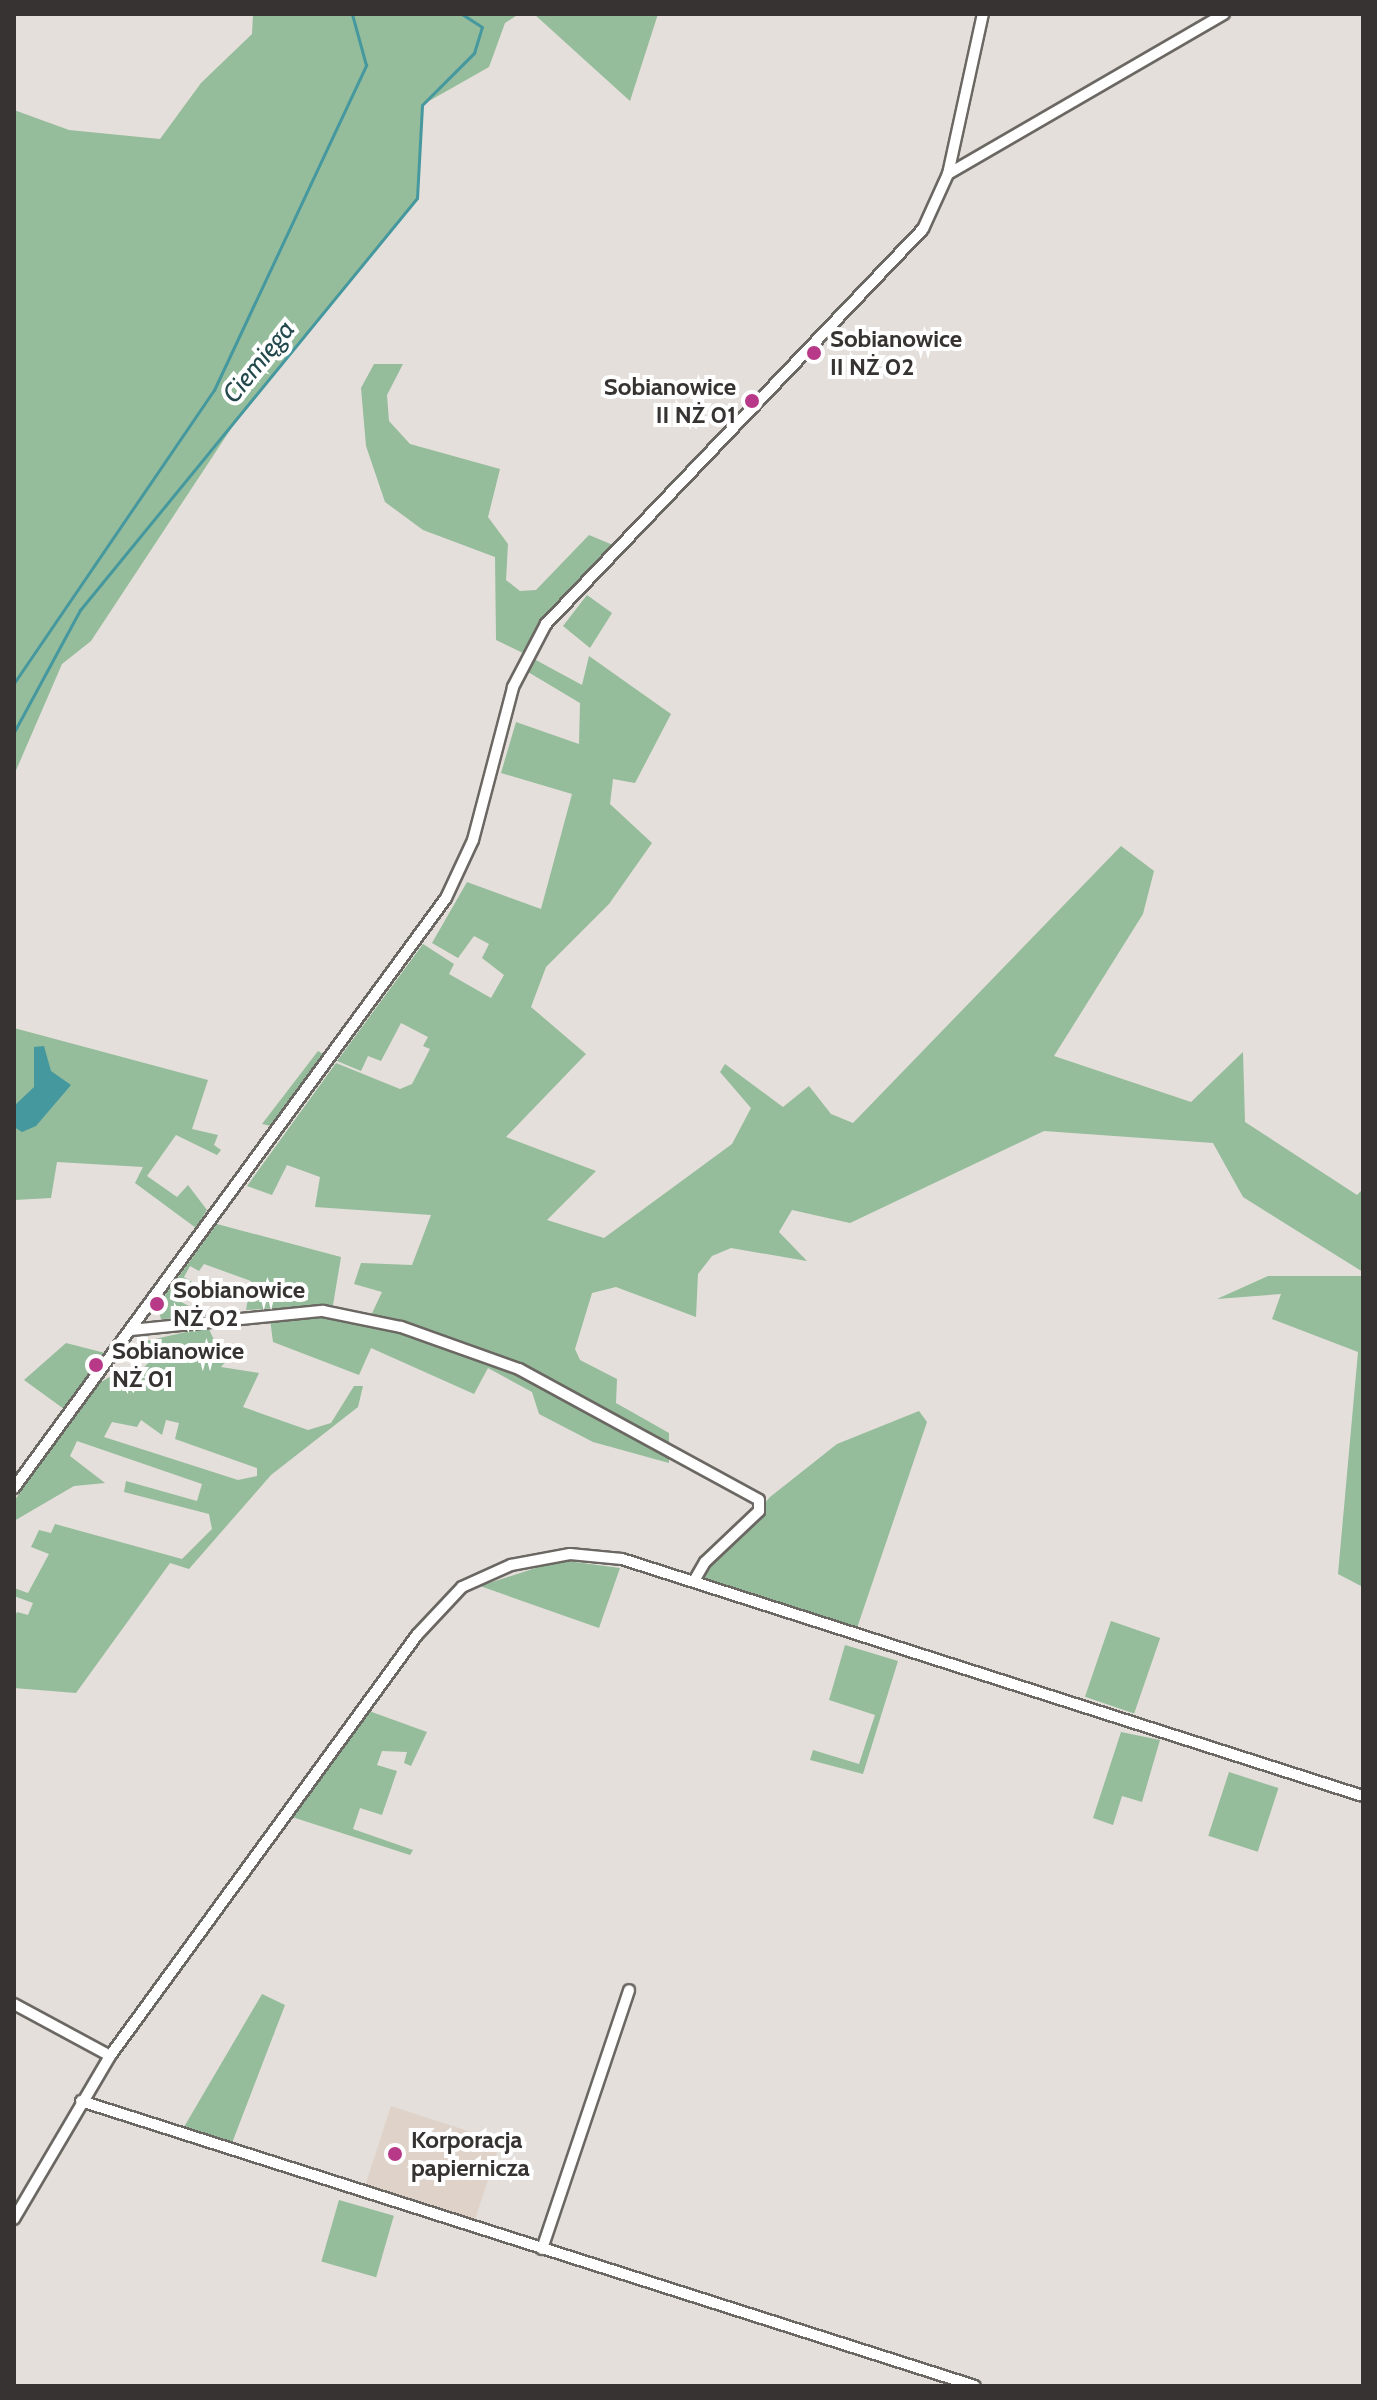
<!DOCTYPE html>
<html>
<head>
<meta charset="utf-8">
<style>
	body { margin:0 }
	#map { position:relative; width:1377px; height:2400px; overflow:hidden; background:#e4dfda; font-family:Cabin,sans-serif }
	div>[style] { position:absolute }
	.built>* { inset:0; background:#dfd3c9; transform-origin:0 0 }
	.green>* { inset:0; background:#95bc9b; transform-origin:0 0 }
	.water>* { inset:0; background:#46989f }
	.stream>* { height:3px; margin:-1.5px; padding:0 1.5px; transform-origin:1.5px; border-radius:1.5px; background:#46989f }
	.roads { filter:drop-shadow(2px 0 #6b6762) drop-shadow(-2px 0 #6b6762) drop-shadow(0 2px #6b6762) drop-shadow(0 -2px #6b6762) }
	.minor>* { height:10px; margin:-5px; padding:0 5px; transform-origin:5px; border-radius:5px; background:#fff }
	.dots>* { width:22px; height:22px; translate:-50% -50%; box-sizing:border-box; border:4px solid #fff; border-radius:50% }
	span { translate:-50% -50%; white-space:nowrap; text-align:center; line-height:1.15; -webkit-text-stroke:8px #fff; paint-order:stroke }
	.poi-label { font-size:24px; color:#363332; font-weight:700 }
	.left { translate:0 -50%; text-align:left }
	.right { translate:-100% -50%; text-align:right }
	.water-label { font-size:26px; color:#23494d; font-style:italic }
	.frame { position:absolute; inset:0; border:16px solid #363332; pointer-events:none }
</style>
</head>
<body>
<div id="map">
	<div class="built">
		<i style="left:391px;top:2106px;width:115px;height:84px;rotate:18deg"></i>
	</div>
	<div class="green">
		<i style="clip-path:polygon(253px 14px,519px 14px,505px 23px,489px 67px,422px 105px,417px 198px,244px 409px,91px 641px,62px 664px,14px 775px,14px 110px,69px 130px,160px 139px,201px 83px,252px 34px)"></i>
		<i style="clip-path:polygon(534px 14px,658px 14px,630px 101px)"></i>
		<i style="clip-path:polygon(374px 364px,403px 364px,387px 395px,389px 421px,410px 444px,500px 469px,488px 517px,508px 544px,506px 580px,520px 591px,536px 590px,589px 535px,613px 545px,523px 653px,496px 640px,495px 557px,423px 530px,385px 502px,366px 446px,361px 388px)"></i>
		<i style="clip-path:polygon(587px 595px,612px 613px,590px 648px,563px 626px)"></i>
		<i style="clip-path:polygon(589px 656px,671px 714px,635px 783px,613px 779px,610px 804px,652px 843px,609px 904px,546px 967px,531px 1007px,586px 1054px,506px 1137px,596px 1171px,547px 1220px,604px 1238px,732px 1144px,751px 1108px,720px 1072px,725px 1064px,783px 1107px,809px 1086px,831px 1114px,853px 1123px,1121px 846px,1154px 871px,1143px 914px,1054px 1056px,1191px 1102px,1243px 1052px,1245px 1122px,1357px 1195px,1363px 1189px,1363px 1272px,1243px 1197px,1213px 1143px,1044px 1131px,850px 1223px,792px 1210px,779px 1232px,807px 1261px,731px 1248px,712px 1256px,698px 1274px,696px 1317px,616px 1287px,592px 1293px,575px 1349px,580px 1360px,617px 1379px,616px 1403px,669px 1433px,669px 1463px,593px 1442px,539px 1414px,532px 1392px,488px 1368px,474px 1394px,371px 1348px,359px 1375px,273px 1342px,270px 1319px,315px 1315px,367px 1324px,382px 1292px,354px 1284px,361px 1263px,412px 1265px,431px 1215px,315px 1207px,320px 1177px,287px 1165px,272px 1195px,247px 1186px,336px 1063px,400px 1089px,412px 1084px,430px 1049px,423px 1046px,428px 1037px,401px 1023px,381px 1061px,368px 1056px,361px 1071px,337px 1061px,423px 944px,454px 964px,449px 974px,491px 998px,504px 975px,482px 958px,489px 944px,474px 936px,458px 958px,432px 943px,467px 882px,541px 909px,572px 794px,501px 773px,516px 722px,579px 744px,580px 703px,528px 672px,534px 659px,582px 685px)"></i>
		<i style="clip-path:polygon(14px 1028px,208px 1080px,192px 1129px,218px 1135px,214px 1145px,221px 1150px,217px 1155px,176px 1135px,147px 1176px,177px 1197px,188px 1185px,207px 1210px,196px 1228px,135px 1183px,143px 1167px,57px 1162px,51px 1198px,14px 1200px)"></i>
		<i style="clip-path:polygon(318px 1051px,323px 1054px,271px 1126px,262px 1124px)"></i>
		<i style="clip-path:polygon(217px 1224px,341px 1257px,333px 1305px,246px 1310px,251px 1281px,204px 1264px,199px 1271px,190px 1266px,184px 1277px,197px 1285px,182px 1284px,175px 1299px,189px 1306px,190px 1318px,161px 1319px,157px 1306px)"></i>
		<i style="clip-path:polygon(1268px 1276px,1363px 1276px,1363px 1587px,1338px 1574px,1358px 1352px,1272px 1319px,1281px 1294px,1217px 1299px)"></i>
		<i style="clip-path:polygon(evenodd,208px 1327px,221px 1355px,236px 1349px,221px 1367px,259px 1373px,243px 1407px,308px 1430px,331px 1423px,354px 1386px,363px 1386px,358px 1407px,271px 1475px,189px 1569px,170px 1563px,76px 1693px,14px 1688px,14px 1619px,17px 1612px,28px 1615px,33px 1603px,14px 1596px,14px 1588px,28px 1593px,49px 1554px,31px 1547px,39px 1530px,51px 1533px,55px 1524px,182px 1559px,212px 1529px,209px 1514px,124px 1492px,126px 1481px,197px 1501px,202px 1484px,77px 1441px,70px 1456px,105px 1483px,74px 1486px,14px 1521px,14px 1501px,98px 1384px,124px 1368px,134px 1378px,151px 1360px,127px 1356px,133px 1344px,208px 1327px,141px 1420px,162px 1435px,166px 1420px,179px 1423px,175px 1439px,257px 1468px,257px 1476px,238px 1480px,104px 1437px,112px 1422px,137px 1427px,141px 1420px)"></i>
		<i style="clip-path:polygon(66px 1343px,105px 1353px,64px 1409px,24px 1380px)"></i>
		<i style="clip-path:polygon(919px 1411px,927px 1422px,857px 1628px,699px 1577px,770px 1497px,837px 1444px)"></i>
		<i style="clip-path:polygon(560px 1560px,620px 1568px,599px 1628px,480px 1586px)"></i>
		<i style="left:1111px;top:1621px;width:52px;height:80px;rotate:19deg"></i>
		<i style="clip-path:polygon(845px 1645px,898px 1661px,863px 1774px,810px 1760px,813px 1750px,859px 1764px,875px 1715px,829px 1700px)"></i>
		<i style="clip-path:polygon(369px 1711px,427px 1732px,411px 1766px,404px 1763px,407px 1752px,382px 1751px,377px 1765px,397px 1771px,382px 1815px,360px 1808px,353px 1829px,413px 1850px,410px 1855px,292px 1817px)"></i>
		<i style="clip-path:polygon(1121px 1732px,1160px 1740px,1142px 1802px,1122px 1796px,1113px 1825px,1093px 1818px)"></i>
		<i style="left:1229px;top:1772px;width:52px;height:67px;rotate:18deg"></i>
		<i style="clip-path:polygon(262px 1994px,285px 2005px,232px 2143px,184px 2127px)"></i>
		<i style="left:339px;top:2200px;width:57px;height:64px;rotate:16deg"></i>
	</div>
	<div class="water">
		<i style="clip-path:polygon(44px 1046px,51px 1071px,71px 1085px,36px 1126px,22px 1132px,14px 1127px,14px 1106px,34px 1087px,34px 1047px)"></i>
	</div>
	<div class="stream">
		<i style="left:14px;top:683px;width:355px;rotate:-55.7deg"></i>
		<i style="left:214px;top:390px;width:359px;rotate:-64.9deg"></i>
		<i style="left:366px;top:65px;width:53px;rotate:-105.4deg"></i>
		<i style="left:14px;top:732px;width:139px;rotate:-61.6deg"></i>
		<i style="left:80px;top:610px;width:532px;rotate:-50.72deg"></i>
		<i style="left:417px;top:198px;width:93px;rotate:-86.9deg"></i>
		<i style="left:422px;top:105px;width:74px;rotate:-45deg"></i>
		<i style="left:474px;top:53px;width:27px;rotate:-73deg"></i>
		<i style="left:482px;top:27px;width:24px;rotate:-147deg"></i>
	</div>
	<div class="roads">
		<div class="minor">
			<i style="left:948px;top:174px;width:319px;rotate:-30.1deg"></i>
			<i style="left:131px;top:1330px;width:193px;rotate:-5.7deg"></i>
			<i style="left:323px;top:1311px;width:80px;rotate:11.6deg"></i>
			<i style="left:401px;top:1327px;width:125px;rotate:19.6deg"></i>
			<i style="left:519px;top:1369px;width:273px;rotate:28.6deg"></i>
			<i style="left:759px;top:1500px;width:11px;rotate:90deg"></i>
			<i style="left:759px;top:1511px;width:74px;rotate:136.6deg"></i>
			<i style="left:705px;top:1562px;width:22px;rotate:120deg"></i>
			<i style="left:14px;top:1488px;width:731px;rotate:-53.79deg"></i>
			<i style="left:446px;top:898px;width:64px;rotate:-65deg"></i>
			<i style="left:473px;top:840px;width:158px;rotate:-75.3deg"></i>
			<i style="left:513px;top:687px;width:71px;rotate:-62.4deg"></i>
			<i style="left:546px;top:624px;width:546px;rotate:-46.34deg"></i>
			<i style="left:923px;top:229px;width:60px;rotate:-65.6deg"></i>
			<i style="left:948px;top:174px;width:164px;rotate:-77.7deg"></i>
			<i style="left:14px;top:2004px;width:109px;rotate:28.4deg"></i>
			<i style="left:81px;top:2101px;width:938px;rotate:17.68deg"></i>
			<i style="left:14px;top:2219px;width:189px;rotate:-59.5deg"></i>
			<i style="left:110px;top:2056px;width:521px;rotate:-53.9deg"></i>
			<i style="left:417px;top:1635px;width:66px;rotate:-46.8deg"></i>
			<i style="left:462px;top:1587px;width:54px;rotate:-24.2deg"></i>
			<i style="left:511px;top:1565px;width:60px;rotate:-10.6deg"></i>
			<i style="left:570px;top:1554px;width:52px;rotate:5.5deg"></i>
			<i style="left:622px;top:1559px;width:778px;rotate:17.74deg"></i>
			<i style="left:542px;top:2249px;width:273px;rotate:-71.4deg"></i>
		</div>
	</div>
	<div class="dots">
		<i style="left:814px;top:353px;background:#b73988"></i>
		<i style="left:752px;top:401px;background:#b73988"></i>
		<i style="left:157px;top:1304px;background:#b73988"></i>
		<i style="left:96px;top:1365px;background:#b73988"></i>
		<i style="left:395px;top:2154px;background:#b73988"></i>
	</div>
	<div class="poi-label">
		<span class="left" style="left:830px;top:353px">Sobianowice<br>II NŻ 02</span>
		<span class="right" style="left:736px;top:401px">Sobianowice<br>II NŻ 01</span>
		<span class="left" style="left:173px;top:1304px">Sobianowice<br>NŻ 02</span>
		<span class="left" style="left:112px;top:1365px">Sobianowice<br>NŻ 01</span>
		<span class="left" style="left:411px;top:2154px">Korporacja<br>papiernicza</span>
	</div>
	<div class="water-label">
		<span style="left:259px;top:362px;rotate:-51deg">Ciemięga</span>
	</div>
	<div class="frame"></div>
</div>
</body>
</html>
